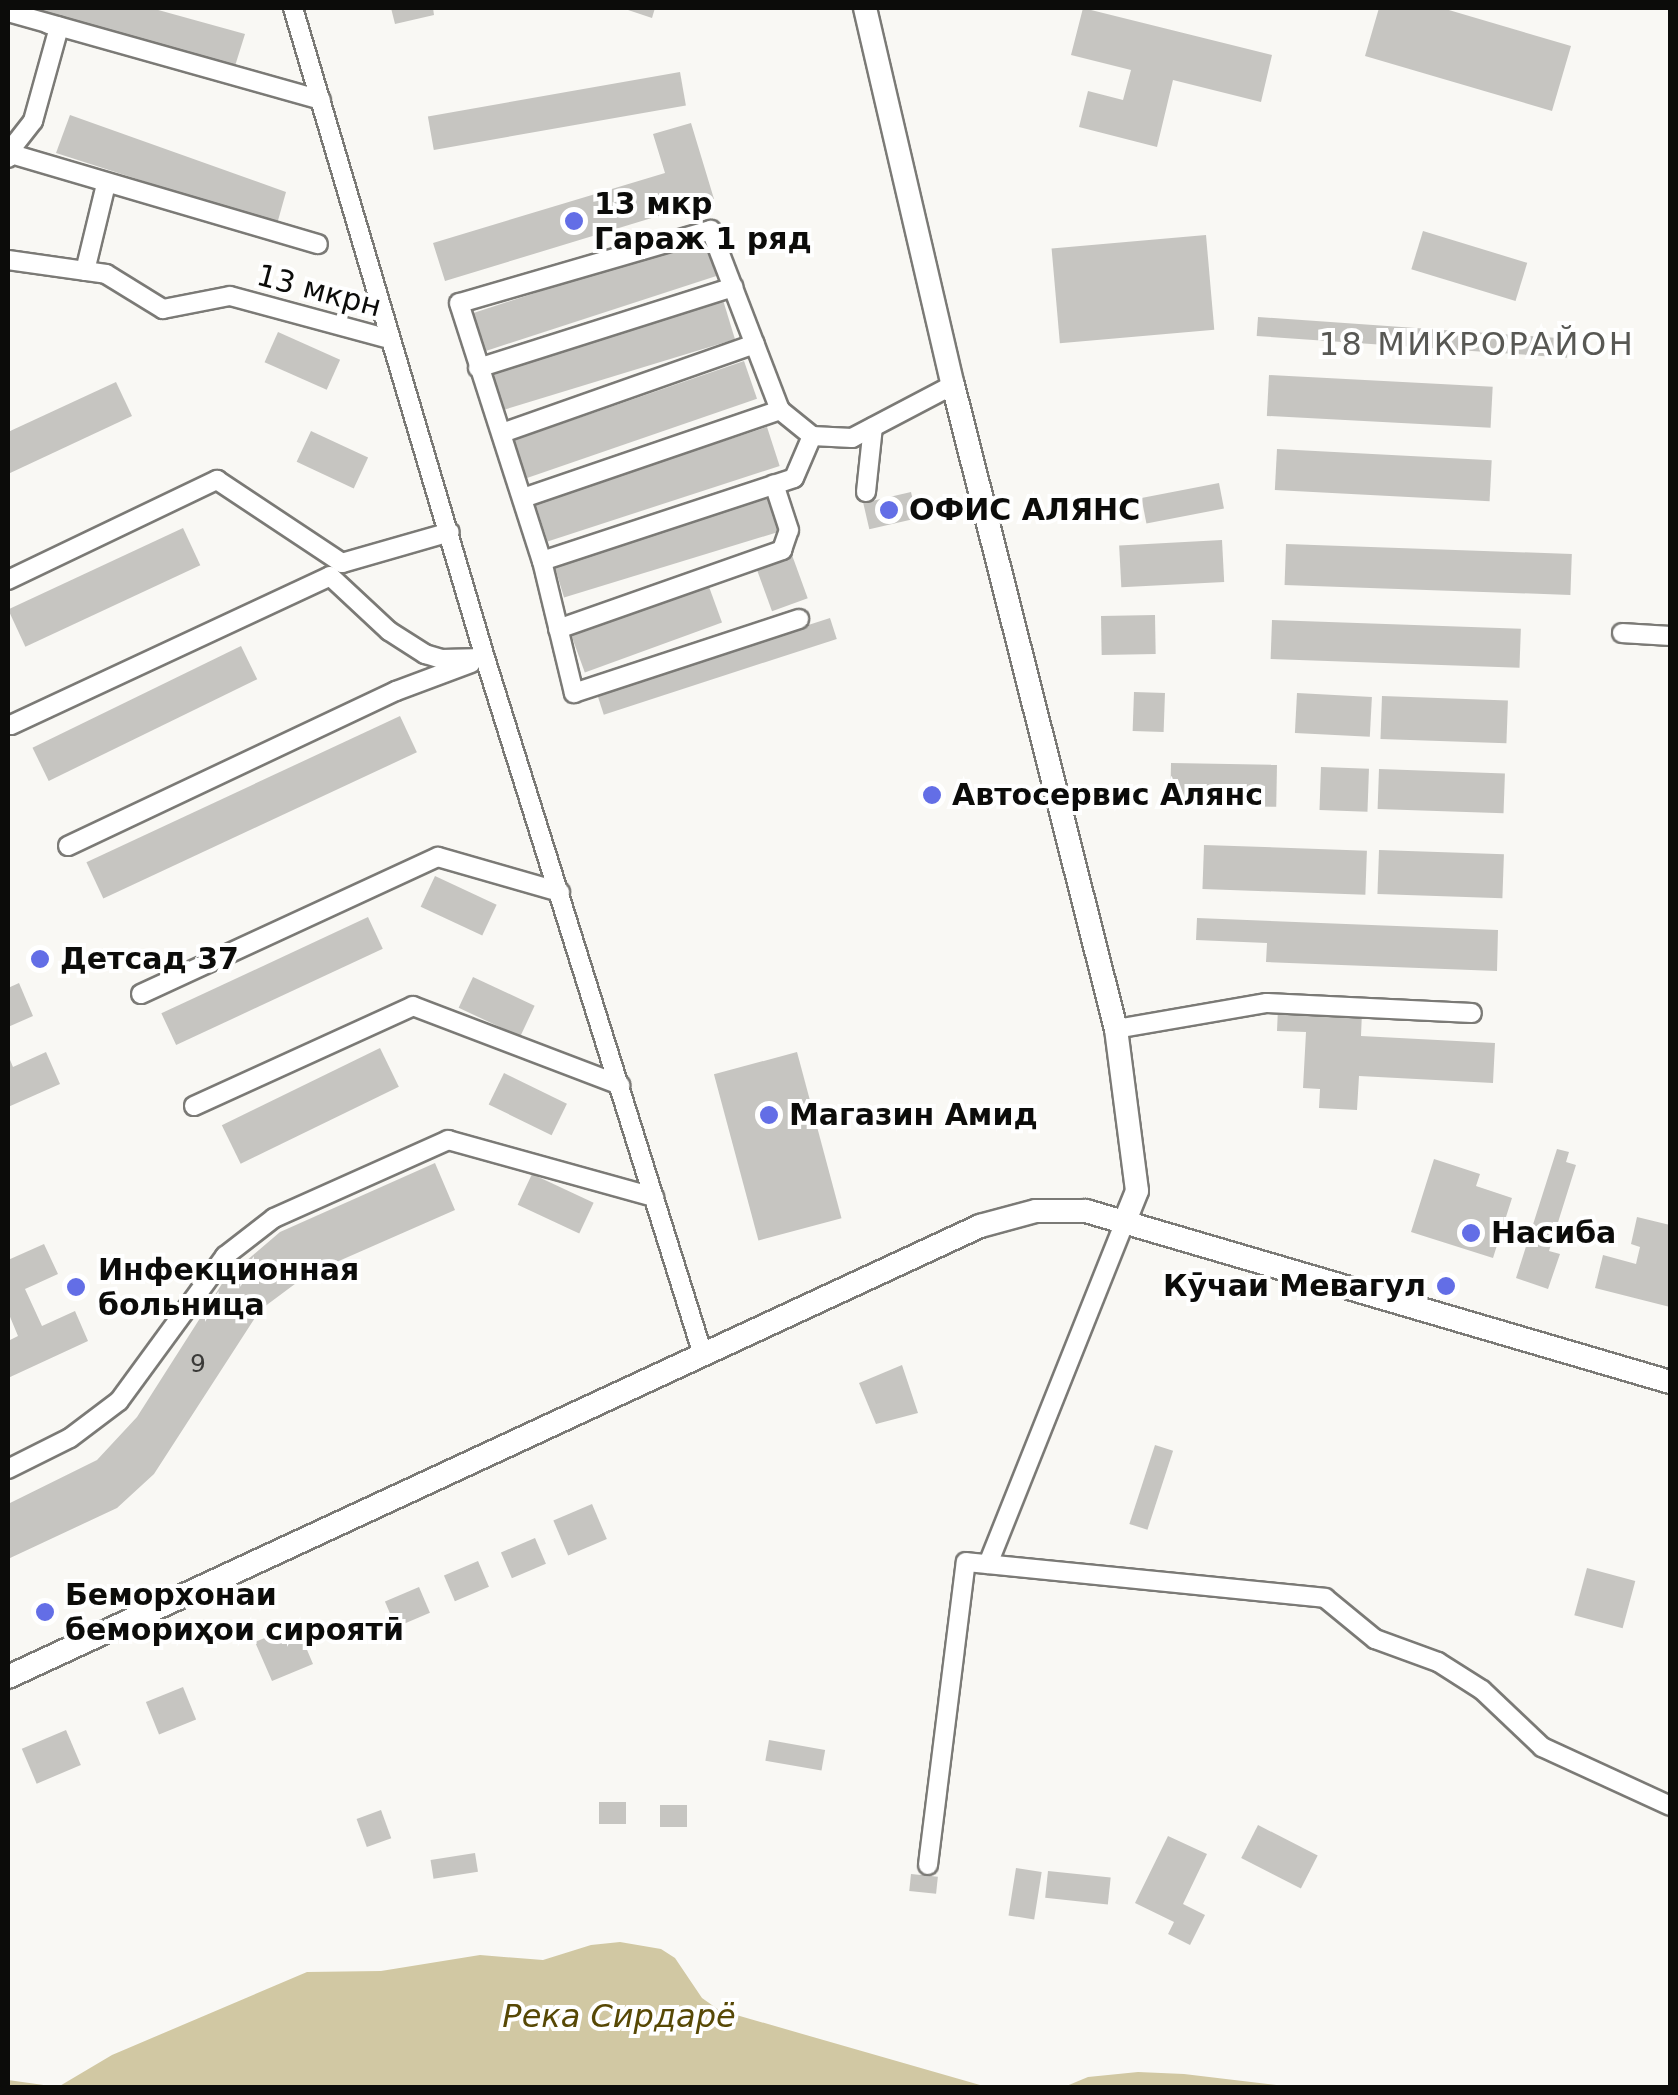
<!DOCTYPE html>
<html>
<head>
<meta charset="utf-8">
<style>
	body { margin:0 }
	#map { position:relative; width:1678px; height:2095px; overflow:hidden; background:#f9f8f4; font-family:"DejaVu Sans",sans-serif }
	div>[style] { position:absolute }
	.water>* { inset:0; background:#d1c8a3 }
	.building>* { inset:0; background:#c6c5c1; transform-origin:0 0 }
	.roads { filter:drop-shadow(2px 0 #7b7a76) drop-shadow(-2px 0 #7b7a76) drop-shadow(0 2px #7b7a76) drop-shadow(0 -2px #7b7a76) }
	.street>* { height:18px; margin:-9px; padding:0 9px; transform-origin:9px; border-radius:9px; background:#fff }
	.secondary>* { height:22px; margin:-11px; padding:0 11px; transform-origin:11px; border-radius:11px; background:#fff }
	.dots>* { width:28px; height:28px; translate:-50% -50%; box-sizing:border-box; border:5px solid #fff; border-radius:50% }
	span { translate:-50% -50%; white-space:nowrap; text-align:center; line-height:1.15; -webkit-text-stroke:8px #fff; paint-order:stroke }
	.number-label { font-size:25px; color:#3a3a38 }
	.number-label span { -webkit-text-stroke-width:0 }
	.poi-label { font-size:30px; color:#0c0c0a; font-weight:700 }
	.left { translate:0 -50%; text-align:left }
	.right { translate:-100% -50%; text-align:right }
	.street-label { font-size:30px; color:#0c0c0a }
	.neighbourhood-label { font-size:32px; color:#585854; letter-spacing:2.5px }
	.water-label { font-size:32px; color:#574805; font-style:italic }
	.frame { position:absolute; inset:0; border:10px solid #0c0c0a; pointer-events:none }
</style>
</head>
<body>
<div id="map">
	<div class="water">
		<i style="clip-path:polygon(620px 1942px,661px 1949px,675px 1958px,702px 1998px,719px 2010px,987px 2087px,8px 2087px,8px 2080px,58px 2087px,112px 2055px,307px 1972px,381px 1971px,480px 1955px,543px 1960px,591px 1945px)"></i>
		<i style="clip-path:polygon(1138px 2072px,1184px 2074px,1293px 2087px,1064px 2087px,1088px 2077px)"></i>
	</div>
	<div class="building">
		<i style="clip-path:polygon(34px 8px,151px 8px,245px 34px,235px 66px)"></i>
		<i style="clip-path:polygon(391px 8px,433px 8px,434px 15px,395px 24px)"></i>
		<i style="clip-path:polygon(622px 8px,655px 8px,652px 18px)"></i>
		<i style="clip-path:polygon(1083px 8px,1272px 55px,1261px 102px,1173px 80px,1157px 147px,1079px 127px,1088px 91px,1123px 100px,1131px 70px,1071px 55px)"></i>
		<i style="clip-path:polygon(1379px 8px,1442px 8px,1571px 46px,1552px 111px,1365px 56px)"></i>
		<i style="left:680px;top:72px;width:34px;height:256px;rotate:80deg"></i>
		<i style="clip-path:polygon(70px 115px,286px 192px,277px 224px,56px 153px)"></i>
		<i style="clip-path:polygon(691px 123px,714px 199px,445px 281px,433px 243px,665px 173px,653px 134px)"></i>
		<i style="left:1423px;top:231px;width:109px;height:40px;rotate:17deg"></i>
		<i style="left:1206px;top:235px;width:95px;height:155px;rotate:85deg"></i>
		<i style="left:704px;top:238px;width:40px;height:244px;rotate:72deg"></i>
		<i style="left:723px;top:300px;width:41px;height:244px;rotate:73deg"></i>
		<i style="left:1258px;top:317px;width:311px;height:19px;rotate:4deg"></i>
		<i style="left:278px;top:332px;width:68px;height:33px;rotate:24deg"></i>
		<i style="left:744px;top:361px;width:40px;height:244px;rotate:71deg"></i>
		<i style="left:1269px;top:375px;width:224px;height:41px;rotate:3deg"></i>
		<i style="clip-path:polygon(116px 382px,132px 416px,8px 474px,8px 432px)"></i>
		<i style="left:767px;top:427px;width:41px;height:244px;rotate:72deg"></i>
		<i style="left:311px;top:431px;width:63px;height:34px;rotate:25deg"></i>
		<i style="left:1277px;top:449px;width:215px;height:41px;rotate:3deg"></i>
		<i style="left:1219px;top:483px;width:26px;height:79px;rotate:79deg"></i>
		<i style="left:772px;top:491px;width:41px;height:230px;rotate:73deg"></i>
		<i style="left:911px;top:492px;width:27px;height:49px;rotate:77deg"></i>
		<i style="left:183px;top:528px;width:41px;height:193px;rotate:65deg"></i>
		<i style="left:1222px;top:540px;width:42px;height:103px;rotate:87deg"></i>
		<i style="left:1286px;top:544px;width:286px;height:41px;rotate:2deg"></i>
		<i style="left:792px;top:555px;width:46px;height:38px;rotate:70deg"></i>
		<i style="left:708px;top:584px;width:41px;height:146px;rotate:70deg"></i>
		<i style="left:1155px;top:615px;width:39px;height:54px;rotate:89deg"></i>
		<i style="left:830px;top:618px;width:22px;height:245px;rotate:72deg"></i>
		<i style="left:1272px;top:620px;width:249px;height:39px;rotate:2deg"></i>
		<i style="left:241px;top:646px;width:37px;height:232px;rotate:64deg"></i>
		<i style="left:1134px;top:692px;width:31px;height:39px;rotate:2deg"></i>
		<i style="left:1297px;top:693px;width:75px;height:40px;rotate:3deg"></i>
		<i style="left:1382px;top:696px;width:126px;height:43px;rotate:2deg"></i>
		<i style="left:400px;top:716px;width:40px;height:346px;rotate:65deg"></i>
		<i style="left:1171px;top:763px;width:106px;height:42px;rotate:1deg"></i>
		<i style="left:1321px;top:767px;width:48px;height:43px;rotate:2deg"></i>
		<i style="left:1379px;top:769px;width:126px;height:40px;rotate:2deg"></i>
		<i style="left:1204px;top:845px;width:163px;height:44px;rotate:2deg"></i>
		<i style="left:1379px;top:850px;width:125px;height:44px;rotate:2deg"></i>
		<i style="left:435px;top:876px;width:68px;height:34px;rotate:25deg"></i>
		<i style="left:368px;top:917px;width:35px;height:228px;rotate:65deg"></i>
		<i style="clip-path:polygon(1197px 918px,1498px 930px,1497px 971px,1266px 962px,1267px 943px,1196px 940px)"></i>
		<i style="left:473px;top:977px;width:68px;height:34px;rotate:25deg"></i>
		<i style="clip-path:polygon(19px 983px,33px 1016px,8px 1027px,8px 988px)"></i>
		<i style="clip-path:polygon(1278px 1008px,1362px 1012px,1361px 1036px,1495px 1043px,1493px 1083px,1359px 1076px,1357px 1110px,1319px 1108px,1320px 1089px,1303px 1088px,1306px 1032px,1277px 1031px)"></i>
		<i style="left:380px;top:1048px;width:43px;height:176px;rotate:64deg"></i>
		<i style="clip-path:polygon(46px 1052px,60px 1084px,8px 1107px,8px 1055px,13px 1067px)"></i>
		<i style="left:797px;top:1052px;width:172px;height:86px;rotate:75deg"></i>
		<i style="left:504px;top:1073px;width:70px;height:35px;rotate:26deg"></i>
		<i style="clip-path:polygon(1557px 1149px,1569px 1152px,1566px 1162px,1576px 1165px,1549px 1251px,1560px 1254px,1548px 1289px,1516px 1278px)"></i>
		<i style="clip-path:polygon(1434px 1159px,1480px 1174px,1476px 1186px,1512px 1198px,1493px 1258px,1411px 1232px)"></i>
		<i style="clip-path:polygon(435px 1163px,455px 1210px,307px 1275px,260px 1310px,154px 1474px,117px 1508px,8px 1559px,8px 1504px,97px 1460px,137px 1417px,225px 1279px,280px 1232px)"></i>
		<i style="left:532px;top:1174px;width:68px;height:34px;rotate:25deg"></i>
		<i style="clip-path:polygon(1637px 1217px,1670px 1225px,1670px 1307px,1595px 1288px,1603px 1255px,1636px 1264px,1640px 1247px,1631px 1244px)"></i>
		<i style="clip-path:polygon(44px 1244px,58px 1274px,25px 1289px,42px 1326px,75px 1311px,88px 1341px,8px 1378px,8px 1341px,18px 1336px,8px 1312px,8px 1260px)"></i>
		<i style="clip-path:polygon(902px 1365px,918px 1413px,876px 1424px,859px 1383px)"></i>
		<i style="left:1155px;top:1445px;width:19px;height:83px;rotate:18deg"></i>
		<i style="left:592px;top:1504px;width:38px;height:42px;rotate:67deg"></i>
		<i style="left:535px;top:1538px;width:28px;height:37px;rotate:67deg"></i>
		<i style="left:478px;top:1561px;width:28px;height:37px;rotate:67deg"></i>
		<i style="left:1587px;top:1568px;width:50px;height:49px;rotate:15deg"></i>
		<i style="left:419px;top:1587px;width:28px;height:37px;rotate:67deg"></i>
		<i style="clip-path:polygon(303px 1622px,312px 1642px,305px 1645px,313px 1664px,272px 1681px,255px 1642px)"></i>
		<i style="left:183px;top:1687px;width:35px;height:40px;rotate:68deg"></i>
		<i style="left:66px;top:1730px;width:38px;height:48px;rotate:67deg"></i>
		<i style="left:769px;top:1740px;width:57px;height:21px;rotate:10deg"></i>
		<i style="left:599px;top:1802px;width:27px;height:22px"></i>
		<i style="left:660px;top:1805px;width:27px;height:22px"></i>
		<i style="left:381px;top:1810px;width:30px;height:26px;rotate:70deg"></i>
		<i style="left:1258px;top:1825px;width:67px;height:37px;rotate:27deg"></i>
		<i style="clip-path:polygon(1168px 1836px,1207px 1854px,1183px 1904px,1205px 1915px,1190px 1945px,1168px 1934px,1174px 1922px,1135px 1903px)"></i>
		<i style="left:475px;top:1853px;width:19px;height:45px;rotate:81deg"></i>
		<i style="left:1016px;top:1868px;width:26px;height:48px;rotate:9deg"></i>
		<i style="left:1048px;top:1871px;width:63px;height:27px;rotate:6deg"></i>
		<i style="left:911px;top:1874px;width:27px;height:17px;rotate:6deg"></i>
	</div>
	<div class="roads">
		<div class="street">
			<i style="left:293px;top:8px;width:678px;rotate:73.54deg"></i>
			<i style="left:485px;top:658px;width:730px;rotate:72.63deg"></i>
			<i style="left:8px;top:12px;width:325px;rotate:15.7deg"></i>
			<i style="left:8px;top:153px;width:41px;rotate:-52deg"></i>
			<i style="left:33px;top:121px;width:98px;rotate:-74.5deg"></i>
			<i style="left:59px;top:27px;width:11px;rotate:-165deg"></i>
			<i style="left:8px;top:158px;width:5px;rotate:-90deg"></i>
			<i style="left:8px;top:153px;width:323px;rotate:16.4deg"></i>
			<i style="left:8px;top:260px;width:99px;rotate:8.1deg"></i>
			<i style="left:106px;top:274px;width:67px;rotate:31.6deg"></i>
			<i style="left:163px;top:309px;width:68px;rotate:-11deg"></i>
			<i style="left:230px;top:296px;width:165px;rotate:15.1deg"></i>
			<i style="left:85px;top:271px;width:89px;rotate:-76.4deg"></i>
			<i style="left:478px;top:368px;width:268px;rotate:-17.6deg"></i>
			<i style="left:780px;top:410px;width:193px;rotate:-111deg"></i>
			<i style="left:711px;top:230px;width:262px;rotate:163.8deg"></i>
			<i style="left:459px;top:303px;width:271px;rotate:72.2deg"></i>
			<i style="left:542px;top:561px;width:136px;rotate:76.4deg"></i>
			<i style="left:574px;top:693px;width:237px;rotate:-18.2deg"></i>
			<i style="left:502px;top:433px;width:268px;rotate:-19.4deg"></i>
			<i style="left:866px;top:492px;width:65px;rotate:-83.9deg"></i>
			<i style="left:523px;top:498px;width:272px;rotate:-18.9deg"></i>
			<i style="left:780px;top:410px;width:41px;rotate:39.1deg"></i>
			<i style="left:812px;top:436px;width:40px;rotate:2.9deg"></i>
			<i style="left:852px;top:438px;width:114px;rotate:-27.7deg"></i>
			<i style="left:542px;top:561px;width:265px;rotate:-18.2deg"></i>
			<i style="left:794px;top:478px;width:46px;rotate:-66.8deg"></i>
			<i style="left:8px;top:580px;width:232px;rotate:-25.6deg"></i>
			<i style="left:217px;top:480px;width:150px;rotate:33.6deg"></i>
			<i style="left:342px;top:563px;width:112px;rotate:-16deg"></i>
			<i style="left:558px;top:629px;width:238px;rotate:-19.4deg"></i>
			<i style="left:782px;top:550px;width:21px;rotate:-71deg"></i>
			<i style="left:789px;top:530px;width:48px;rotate:-108.1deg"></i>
			<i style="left:1622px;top:633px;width:48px;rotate:3.6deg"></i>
			<i style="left:11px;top:725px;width:352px;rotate:-25deg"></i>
			<i style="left:330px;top:576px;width:81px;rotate:43deg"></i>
			<i style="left:389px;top:631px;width:43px;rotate:32.6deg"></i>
			<i style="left:425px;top:654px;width:17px;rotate:17deg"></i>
			<i style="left:441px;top:659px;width:44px;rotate:-1.3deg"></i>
			<i style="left:68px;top:846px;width:363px;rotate:-25.3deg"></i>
			<i style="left:396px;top:691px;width:80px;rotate:-20.5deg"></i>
			<i style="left:141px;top:994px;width:327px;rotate:-24.8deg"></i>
			<i style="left:438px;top:857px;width:127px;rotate:16deg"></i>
			<i style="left:1116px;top:1029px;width:153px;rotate:-9.8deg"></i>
			<i style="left:1267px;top:1003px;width:205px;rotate:2.8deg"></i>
			<i style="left:194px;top:1106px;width:241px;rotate:-24.5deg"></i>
			<i style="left:413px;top:1006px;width:222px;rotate:20.9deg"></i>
			<i style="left:8px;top:1469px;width:69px;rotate:-26.6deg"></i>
			<i style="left:70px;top:1438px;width:61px;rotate:-37.1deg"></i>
			<i style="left:119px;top:1401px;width:180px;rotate:-53.8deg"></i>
			<i style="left:225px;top:1256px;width:62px;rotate:-37.8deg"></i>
			<i style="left:274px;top:1218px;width:191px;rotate:-24.1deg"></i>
			<i style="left:448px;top:1140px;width:214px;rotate:15.5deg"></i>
			<i style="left:988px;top:1564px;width:369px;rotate:-68.2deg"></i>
			<i style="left:928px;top:1865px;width:305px;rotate:-82.9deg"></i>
			<i style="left:966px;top:1562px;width:361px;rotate:5.7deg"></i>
			<i style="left:1325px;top:1598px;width:65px;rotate:39.4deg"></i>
			<i style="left:1375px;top:1639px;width:67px;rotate:20.1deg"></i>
			<i style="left:1438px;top:1662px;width:52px;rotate:32.5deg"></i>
			<i style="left:1482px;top:1690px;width:83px;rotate:43.5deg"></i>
			<i style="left:1542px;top:1747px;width:141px;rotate:24.7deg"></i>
		</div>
		<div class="secondary">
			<i style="left:865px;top:8px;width:387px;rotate:76.9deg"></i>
			<i style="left:953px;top:385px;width:664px;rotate:75.8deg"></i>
			<i style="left:1116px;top:1029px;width:163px;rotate:82.6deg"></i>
			<i style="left:1137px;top:1191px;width:32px;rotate:112deg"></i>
			<i style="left:8px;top:1677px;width:1072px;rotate:-24.89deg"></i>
			<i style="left:980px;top:1226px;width:58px;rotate:-15deg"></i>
			<i style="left:1036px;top:1211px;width:50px"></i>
			<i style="left:1086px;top:1211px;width:609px;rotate:16.32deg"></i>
		</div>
	</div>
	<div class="dots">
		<i style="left:574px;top:221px;background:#636ee6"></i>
		<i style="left:889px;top:510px;background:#636ee6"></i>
		<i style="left:932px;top:795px;background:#636ee6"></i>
		<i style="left:40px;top:959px;background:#636ee6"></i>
		<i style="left:769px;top:1115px;background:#636ee6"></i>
		<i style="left:1471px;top:1233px;background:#636ee6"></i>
		<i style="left:1446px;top:1286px;background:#636ee6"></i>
		<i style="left:76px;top:1287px;background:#636ee6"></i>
		<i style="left:45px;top:1612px;background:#636ee6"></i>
	</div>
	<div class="number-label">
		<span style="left:198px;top:1364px">9</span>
	</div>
	<div class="poi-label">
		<span class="left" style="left:594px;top:221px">13 мкр<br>Гараж 1 ряд</span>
		<span class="left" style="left:909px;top:510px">ОФИС АЛЯНС</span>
		<span class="left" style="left:952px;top:795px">Автосервис Алянс</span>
		<span class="left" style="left:60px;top:959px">Детсад 37</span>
		<span class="left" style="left:789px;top:1115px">Магазин Амид</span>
		<span class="left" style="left:1491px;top:1233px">Насиба</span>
		<span class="left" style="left:98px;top:1287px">Инфекционная<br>больница</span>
		<span class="right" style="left:1426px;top:1286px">Кӯчаи Мевагул</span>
		<span class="left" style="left:65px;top:1612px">Беморхонаи<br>бемориҳои сироятӣ</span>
	</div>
	<div class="street-label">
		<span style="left:319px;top:291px;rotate:15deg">13 мкрн</span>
	</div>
	<div class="neighbourhood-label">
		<span style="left:1477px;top:344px">18 МИКРОРАЙОН</span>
	</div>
	<div class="water-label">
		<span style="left:619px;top:2016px">Река Сирдарё</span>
	</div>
	<div class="frame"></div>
</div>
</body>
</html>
